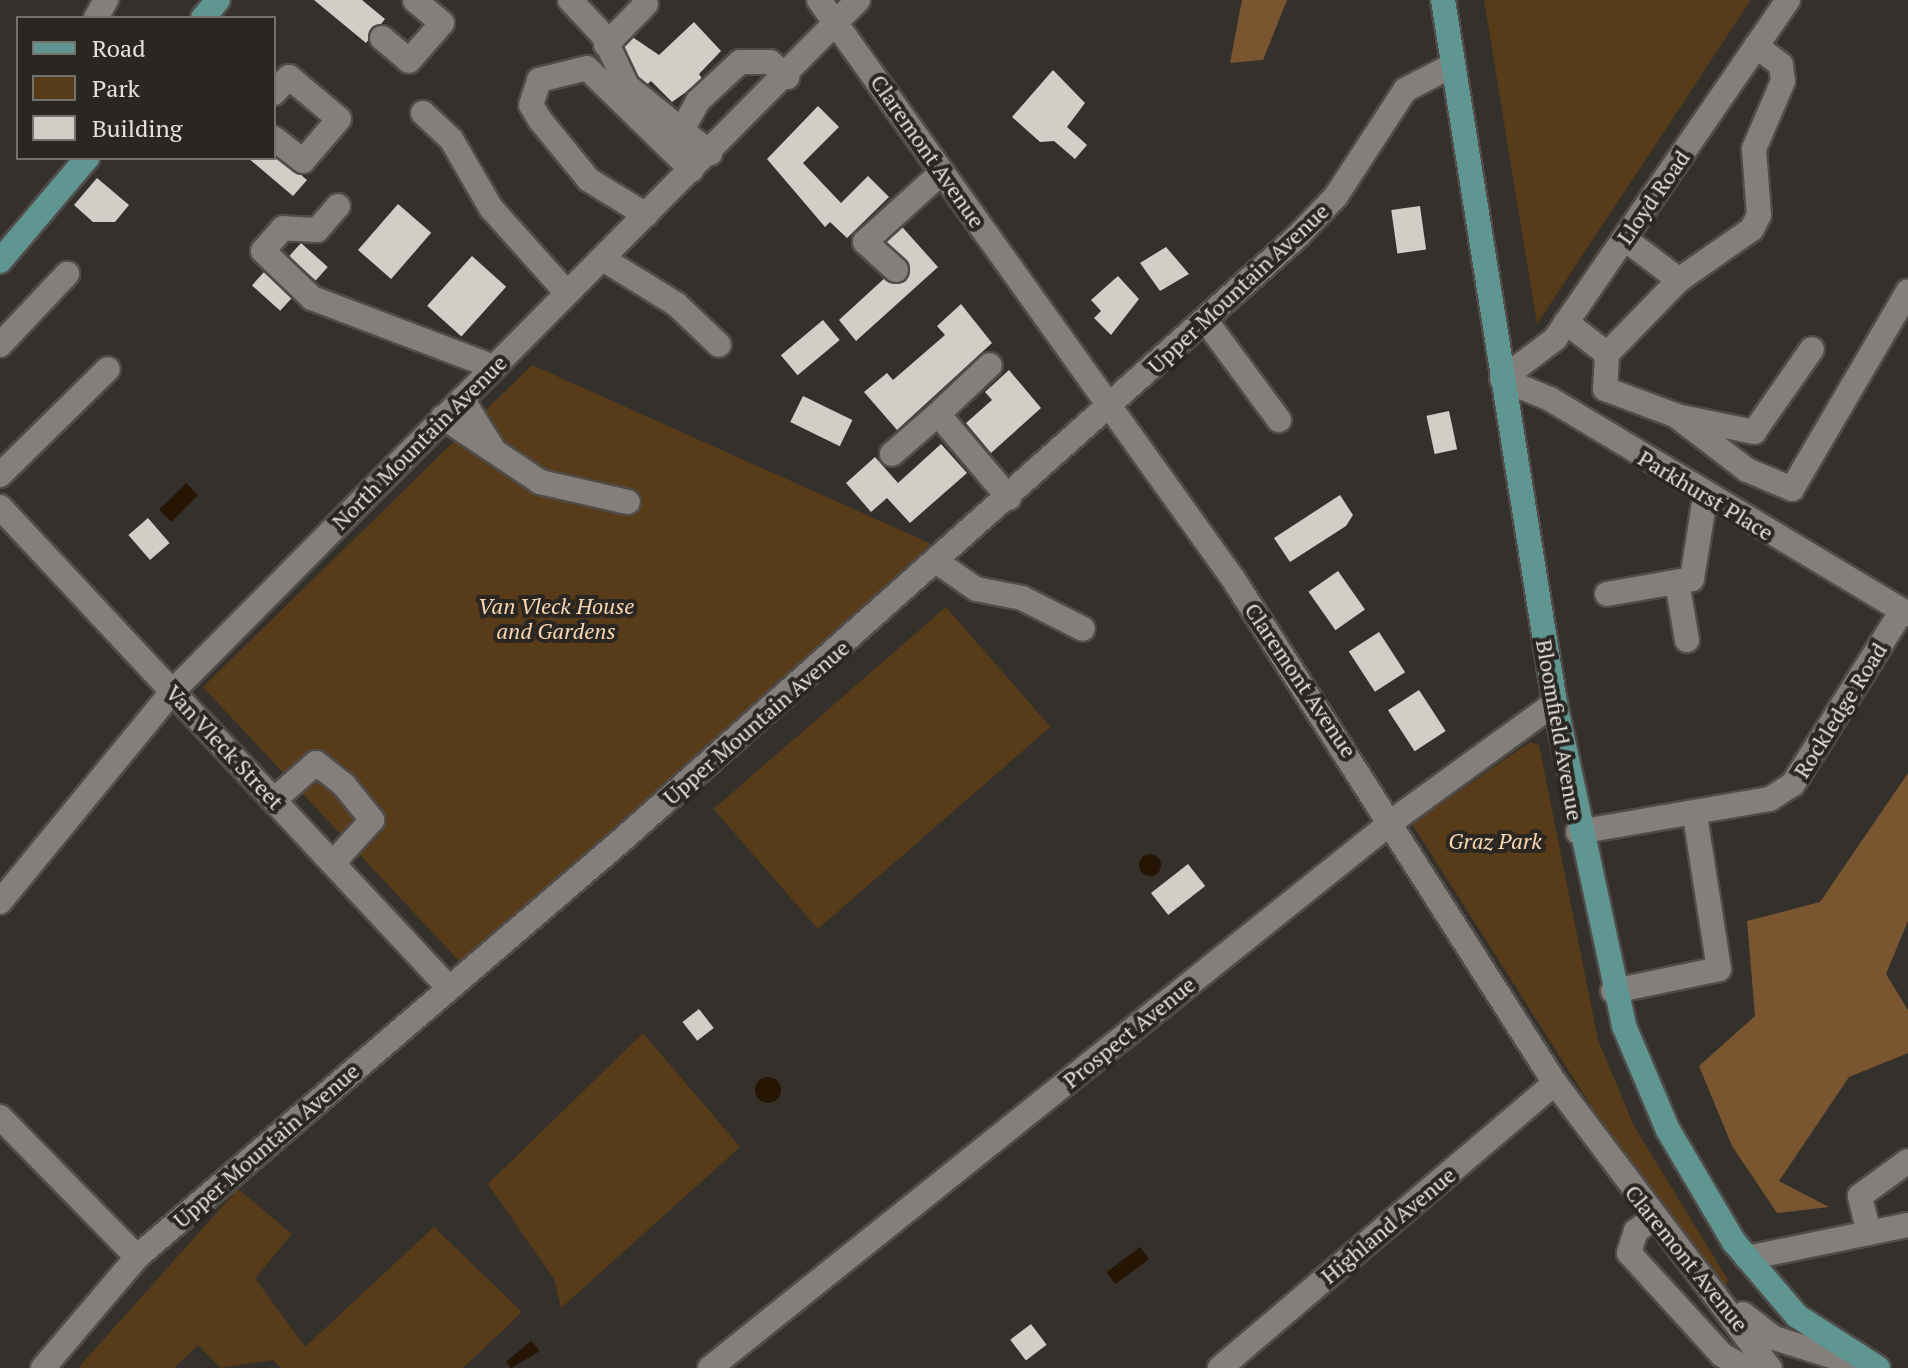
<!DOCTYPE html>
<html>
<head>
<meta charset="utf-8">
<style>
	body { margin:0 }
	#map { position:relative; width:1908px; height:1368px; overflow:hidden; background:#34302c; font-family:"PT Serif",serif }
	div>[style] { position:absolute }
	.green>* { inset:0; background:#583b19; transform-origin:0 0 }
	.forest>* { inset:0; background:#79562f }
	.water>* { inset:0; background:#261502; transform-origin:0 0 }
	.round { border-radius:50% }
	.building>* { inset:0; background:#d2cdc7; transform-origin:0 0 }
	.roads { filter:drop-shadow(2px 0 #504c49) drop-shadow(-2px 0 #504c49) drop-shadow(0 2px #504c49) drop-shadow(0 -2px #504c49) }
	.minor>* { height:24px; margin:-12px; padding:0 12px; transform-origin:12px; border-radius:12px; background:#847f7a }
	.major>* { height:24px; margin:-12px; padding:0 12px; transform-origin:12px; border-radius:12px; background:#5f9692 }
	span { translate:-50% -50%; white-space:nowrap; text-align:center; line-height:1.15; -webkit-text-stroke:8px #2a2622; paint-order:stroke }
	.street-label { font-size:22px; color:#e3e1de }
	.park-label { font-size:22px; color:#f7d5b1; font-style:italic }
	.legend { position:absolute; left:16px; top:16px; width:260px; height:144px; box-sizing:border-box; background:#2a2622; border:2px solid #74716d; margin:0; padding:10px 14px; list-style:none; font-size:24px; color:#e3e1de }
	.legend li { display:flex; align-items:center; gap:16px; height:40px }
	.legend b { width:40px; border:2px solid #74716d }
</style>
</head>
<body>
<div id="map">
	<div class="green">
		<i style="clip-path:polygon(1484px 0,1751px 0,1537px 324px)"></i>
		<i style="clip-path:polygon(532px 365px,936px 546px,461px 963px,203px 687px)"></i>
		<i style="left:946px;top:607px;width:159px;height:308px;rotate:49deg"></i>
		<i style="clip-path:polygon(1530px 742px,1539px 745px,1598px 1040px,1634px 1126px,1728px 1280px,1725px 1286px,1679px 1244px,1412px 824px)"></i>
		<i style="clip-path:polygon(643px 1033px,740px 1147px,561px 1308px,554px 1279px,488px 1184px)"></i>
		<i style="clip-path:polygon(238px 1189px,292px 1234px,255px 1278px,305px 1347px,434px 1227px,522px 1312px,463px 1368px,281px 1368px,273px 1360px,221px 1368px,198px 1345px,174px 1368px,78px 1368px)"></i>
	</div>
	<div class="forest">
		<i style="clip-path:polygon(1242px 0,1287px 0,1263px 60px,1230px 63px)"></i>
		<i style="clip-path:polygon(1908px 773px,1908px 921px,1886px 974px,1908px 1010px,1908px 1053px,1849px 1077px,1779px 1181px,1829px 1207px,1777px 1213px,1732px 1146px,1699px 1066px,1755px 1016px,1747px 921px,1820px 902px)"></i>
	</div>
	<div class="water">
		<i style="left:186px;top:483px;width:17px;height:38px;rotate:45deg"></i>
		<i class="round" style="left:1139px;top:854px;width:22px;height:22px"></i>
		<i class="round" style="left:755px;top:1077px;width:26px;height:26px"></i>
		<i style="left:1140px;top:1247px;width:15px;height:42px;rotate:53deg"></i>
		<i style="clip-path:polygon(531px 1341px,540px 1351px,511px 1368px,506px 1362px)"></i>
	</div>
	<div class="building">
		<i style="clip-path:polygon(314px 0,362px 0,385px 19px,366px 43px)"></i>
		<i style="clip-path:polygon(694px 22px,721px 51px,699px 74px,703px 80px,672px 102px,651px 81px,642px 89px,633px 81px,638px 78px,610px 46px,625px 32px,659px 55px)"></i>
		<i style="clip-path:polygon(1053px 70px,1085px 103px,1067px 127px,1087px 145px,1075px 159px,1054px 141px,1040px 142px,1012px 117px)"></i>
		<i style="clip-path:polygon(818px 106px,839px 127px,803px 163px,841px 203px,868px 176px,889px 197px,847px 238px,830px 222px,825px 227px,767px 159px)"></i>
		<i style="clip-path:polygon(274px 152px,307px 180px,293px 196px,248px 158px,274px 158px)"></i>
		<i style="clip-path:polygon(97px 178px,129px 205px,115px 222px,93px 222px,74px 205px)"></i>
		<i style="left:398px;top:204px;width:44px;height:61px;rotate:41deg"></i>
		<i style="left:1420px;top:206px;width:44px;height:29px;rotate:82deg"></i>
		<i style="clip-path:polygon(895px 219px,938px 267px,856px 341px,839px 320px,887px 276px,892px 282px,906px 270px,876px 237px)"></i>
		<i style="left:301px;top:243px;width:36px;height:18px;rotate:42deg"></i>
		<i style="clip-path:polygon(1166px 247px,1189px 274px,1160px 291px,1140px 263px)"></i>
		<i style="left:472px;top:256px;width:46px;height:67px;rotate:42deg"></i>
		<i style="left:264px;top:272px;width:38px;height:18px;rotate:42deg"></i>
		<i style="clip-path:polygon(1118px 276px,1139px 299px,1111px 335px,1094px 318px,1101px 311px,1091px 300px)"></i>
		<i style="clip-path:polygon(961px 304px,992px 343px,897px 430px,864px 392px,887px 373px,893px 380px,945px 335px,937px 326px)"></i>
		<i style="left:823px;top:320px;width:26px;height:55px;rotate:50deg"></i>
		<i style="clip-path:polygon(1009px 370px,1041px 408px,991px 453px,966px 423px,992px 400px,985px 392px)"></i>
		<i style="left:803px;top:396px;width:55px;height:29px;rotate:26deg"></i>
		<i style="left:1449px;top:411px;width:39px;height:23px;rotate:78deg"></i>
		<i style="clip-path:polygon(941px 444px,967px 473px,910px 523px,887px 498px,871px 512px,846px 483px,875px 457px,898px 483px)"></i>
		<i style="clip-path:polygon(1340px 495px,1353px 515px,1346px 526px,1290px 562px,1274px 538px)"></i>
		<i style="left:148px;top:518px;width:33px;height:26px;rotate:49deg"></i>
		<i style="left:1338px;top:571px;width:47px;height:36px;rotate:55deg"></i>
		<i style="left:1379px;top:632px;width:48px;height:36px;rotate:57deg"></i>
		<i style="left:1419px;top:690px;width:49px;height:37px;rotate:57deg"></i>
		<i style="left:1188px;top:864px;width:28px;height:47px;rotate:52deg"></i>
		<i style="left:699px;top:1009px;width:24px;height:21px;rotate:52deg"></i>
		<i style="left:1031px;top:1324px;width:26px;height:26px;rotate:53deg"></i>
	</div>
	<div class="roads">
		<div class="minor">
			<i style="left:570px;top:0;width:48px;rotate:46.7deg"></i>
			<i style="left:603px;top:35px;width:56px;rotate:64.8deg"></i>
			<i style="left:627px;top:86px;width:107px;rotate:38.9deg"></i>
			<i style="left:819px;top:0;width:713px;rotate:54.42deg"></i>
			<i style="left:1234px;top:580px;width:597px;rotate:57.46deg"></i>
			<i style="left:1555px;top:1083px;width:357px;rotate:53deg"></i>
			<i style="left:1788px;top:0;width:411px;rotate:124.5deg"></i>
			<i style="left:1555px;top:339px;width:66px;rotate:143deg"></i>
			<i style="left:1502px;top:379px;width:52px;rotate:22.6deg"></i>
			<i style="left:1550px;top:399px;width:418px;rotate:31deg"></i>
			<i style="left:96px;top:18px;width:21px;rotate:-61deg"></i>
			<i style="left:382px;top:38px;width:35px;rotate:40deg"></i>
			<i style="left:409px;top:61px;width:50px;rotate:-49deg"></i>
			<i style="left:442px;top:23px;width:35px;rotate:-140deg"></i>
			<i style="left:606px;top:45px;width:57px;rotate:-45.7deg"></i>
			<i style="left:1756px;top:46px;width:31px;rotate:37deg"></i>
			<i style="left:1781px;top:65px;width:16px;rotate:83deg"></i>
			<i style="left:1783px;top:81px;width:74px;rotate:113.1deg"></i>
			<i style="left:1754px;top:149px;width:66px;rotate:85.7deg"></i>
			<i style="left:1759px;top:215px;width:16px;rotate:117deg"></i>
			<i style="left:1752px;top:229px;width:89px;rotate:145.1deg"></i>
			<i style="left:1679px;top:280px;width:103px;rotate:134.2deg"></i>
			<i style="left:1607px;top:354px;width:35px;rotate:93deg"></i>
			<i style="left:1605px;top:389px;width:75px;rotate:20.4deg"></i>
			<i style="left:1675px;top:415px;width:91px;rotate:37.4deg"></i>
			<i style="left:1747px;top:470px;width:49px;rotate:22.9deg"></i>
			<i style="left:1792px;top:489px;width:229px;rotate:-59.6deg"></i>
			<i style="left:274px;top:93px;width:22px;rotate:-47deg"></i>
			<i style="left:289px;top:77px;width:65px;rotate:40deg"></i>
			<i style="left:339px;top:119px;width:55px;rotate:130.6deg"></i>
			<i style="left:303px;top:161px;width:37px;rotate:-142deg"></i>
			<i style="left:423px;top:113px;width:38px;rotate:43deg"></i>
			<i style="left:451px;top:139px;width:80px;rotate:59.9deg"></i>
			<i style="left:491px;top:208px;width:114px;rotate:48.2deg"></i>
			<i style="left:682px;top:130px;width:33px;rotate:-61deg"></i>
			<i style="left:698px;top:101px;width:57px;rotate:-42.9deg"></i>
			<i style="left:740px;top:62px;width:30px"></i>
			<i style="left:770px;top:62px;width:23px;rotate:41deg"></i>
			<i style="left:338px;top:206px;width:32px;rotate:131deg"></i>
			<i style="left:317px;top:230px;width:34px;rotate:-177deg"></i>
			<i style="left:283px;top:228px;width:30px;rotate:131deg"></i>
			<i style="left:263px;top:251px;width:68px;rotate:43.8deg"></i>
			<i style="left:312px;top:298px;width:195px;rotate:20.8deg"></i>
			<i style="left:646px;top:215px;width:67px;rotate:-148.4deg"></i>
			<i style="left:589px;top:180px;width:77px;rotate:-129.2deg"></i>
			<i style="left:540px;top:120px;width:17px;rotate:-121deg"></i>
			<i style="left:531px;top:105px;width:26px;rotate:-72deg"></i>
			<i style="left:539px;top:80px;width:49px;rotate:-14deg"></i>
			<i style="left:587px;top:68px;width:146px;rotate:44.2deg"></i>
			<i style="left:1625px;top:239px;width:68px;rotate:37.2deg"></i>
			<i style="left:603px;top:259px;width:86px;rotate:31.7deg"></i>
			<i style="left:676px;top:304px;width:59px;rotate:43.6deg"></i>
			<i style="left:896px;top:270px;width:42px;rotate:-137.9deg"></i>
			<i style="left:865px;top:242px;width:104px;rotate:-42.3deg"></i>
			<i style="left:1206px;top:321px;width:123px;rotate:53.6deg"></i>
			<i style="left:1566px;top:322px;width:52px;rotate:38deg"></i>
			<i style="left:0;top:345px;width:98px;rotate:-46.7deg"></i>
			<i style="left:462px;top:399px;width:59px;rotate:58.2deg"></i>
			<i style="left:938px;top:414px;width:71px;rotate:-43.3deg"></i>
			<i style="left:443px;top:417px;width:117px;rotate:33.8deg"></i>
			<i style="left:540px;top:482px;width:90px;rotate:12.8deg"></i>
			<i style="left:1681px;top:417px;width:75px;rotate:11.6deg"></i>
			<i style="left:1754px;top:432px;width:101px;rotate:-55.1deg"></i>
			<i style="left:892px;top:454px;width:61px;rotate:-41deg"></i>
			<i style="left:938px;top:414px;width:110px;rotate:49.8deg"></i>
			<i style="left:0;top:475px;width:151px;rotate:-44.5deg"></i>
			<i style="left:0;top:507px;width:658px;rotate:46.97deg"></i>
			<i style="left:937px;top:562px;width:47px;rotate:34.7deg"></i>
			<i style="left:976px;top:589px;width:47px;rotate:11.1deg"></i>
			<i style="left:1022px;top:598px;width:68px;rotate:26.9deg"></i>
			<i style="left:1677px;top:582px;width:59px;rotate:80.2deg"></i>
			<i style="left:1607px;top:594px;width:86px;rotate:-10deg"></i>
			<i style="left:1692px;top:579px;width:83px;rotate:-81deg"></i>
			<i style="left:274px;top:800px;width:56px;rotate:-41.4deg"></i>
			<i style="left:316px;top:763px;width:36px;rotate:38deg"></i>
			<i style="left:344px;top:785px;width:45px;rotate:51.3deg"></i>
			<i style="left:372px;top:820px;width:58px;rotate:132.2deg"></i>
			<i style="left:1578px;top:832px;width:195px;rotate:-9.8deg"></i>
			<i style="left:1770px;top:799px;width:27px;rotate:-33deg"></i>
			<i style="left:1793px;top:784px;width:204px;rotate:-57.8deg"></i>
			<i style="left:0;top:902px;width:273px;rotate:-50.7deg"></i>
			<i style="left:173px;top:691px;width:973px;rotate:-45.25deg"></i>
			<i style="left:1613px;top:991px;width:108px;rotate:-11.7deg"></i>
			<i style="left:1719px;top:969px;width:156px;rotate:-98.9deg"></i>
			<i style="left:0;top:1117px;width:196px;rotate:45.6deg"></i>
			<i style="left:1653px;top:1219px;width:21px;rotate:145deg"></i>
			<i style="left:1636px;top:1231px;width:23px;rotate:108deg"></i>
			<i style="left:1629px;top:1253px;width:138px;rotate:47.6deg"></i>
			<i style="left:1722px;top:1355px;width:26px;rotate:29deg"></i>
			<i style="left:1869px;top:1233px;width:38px;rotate:-104deg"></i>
			<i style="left:1860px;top:1196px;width:59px;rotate:-36.1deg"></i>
			<i style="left:1747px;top:1258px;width:164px;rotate:-11.6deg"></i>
			<i style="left:1743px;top:1314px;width:39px;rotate:38deg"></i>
			<i style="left:1774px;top:1338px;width:100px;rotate:17.5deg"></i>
			<i style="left:43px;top:1368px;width:145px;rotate:-49.7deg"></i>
			<i style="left:137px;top:1257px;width:640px;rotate:-40.69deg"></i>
			<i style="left:622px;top:840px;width:905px;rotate:-41.78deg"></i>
			<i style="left:1297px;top:237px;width:57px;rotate:-46.4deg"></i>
			<i style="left:1336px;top:196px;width:126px;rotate:-56.9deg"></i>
			<i style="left:1405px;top:90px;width:54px;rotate:-27.5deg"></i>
			<i style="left:710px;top:1368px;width:876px;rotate:-38.7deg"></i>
			<i style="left:1394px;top:820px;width:199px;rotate:-36deg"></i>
			<i style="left:1220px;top:1368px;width:440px;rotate:-40.4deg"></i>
		</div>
		<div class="major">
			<i style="left:1443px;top:0;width:712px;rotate:80.95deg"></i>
			<i style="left:1555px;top:703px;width:330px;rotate:77.9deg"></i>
			<i style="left:1624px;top:1026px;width:113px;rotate:67.1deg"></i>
			<i style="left:1668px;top:1130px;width:130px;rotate:59.5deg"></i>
			<i style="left:1734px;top:1242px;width:97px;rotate:49.6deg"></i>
			<i style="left:1797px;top:1316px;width:96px;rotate:32.7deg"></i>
			<i style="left:203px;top:18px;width:23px;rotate:-50deg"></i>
			<i style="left:0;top:261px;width:135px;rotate:-49.8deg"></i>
		</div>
	</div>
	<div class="street-label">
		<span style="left:928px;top:151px;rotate:55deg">Claremont Avenue</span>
		<span style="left:1653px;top:197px;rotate:-55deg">Lloyd Road</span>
		<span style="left:1238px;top:288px;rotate:-43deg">Upper Mountain Avenue</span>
		<span style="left:419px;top:442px;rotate:-45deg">North Mountain Avenue</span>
		<span style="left:1706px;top:495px;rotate:31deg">Parkhurst Place</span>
		<span style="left:1301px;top:680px;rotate:56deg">Claremont Avenue</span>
		<span style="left:1840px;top:710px;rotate:-58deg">Rockledge Road</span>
		<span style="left:756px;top:722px;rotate:-41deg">Upper Mountain Avenue</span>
		<span style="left:1560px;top:730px;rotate:80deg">Bloomfield Avenue</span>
		<span style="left:225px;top:747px;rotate:47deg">Van Vleck Street</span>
		<span style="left:1129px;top:1032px;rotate:-39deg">Prospect Avenue</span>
		<span style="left:266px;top:1145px;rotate:-41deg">Upper Mountain Avenue</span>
		<span style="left:1388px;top:1225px;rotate:-40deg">Highland Avenue</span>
		<span style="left:1687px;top:1258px;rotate:51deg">Claremont Avenue</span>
	</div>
	<div class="park-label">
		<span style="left:556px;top:618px">Van Vleck House<br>and Gardens</span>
		<span style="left:1495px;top:841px">Graz Park</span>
	</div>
	<ul class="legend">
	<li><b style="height:10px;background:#5f9692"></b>Road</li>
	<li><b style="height:22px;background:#583b19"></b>Park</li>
	<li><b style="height:22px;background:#d2cdc7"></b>Building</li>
	</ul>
</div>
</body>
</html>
